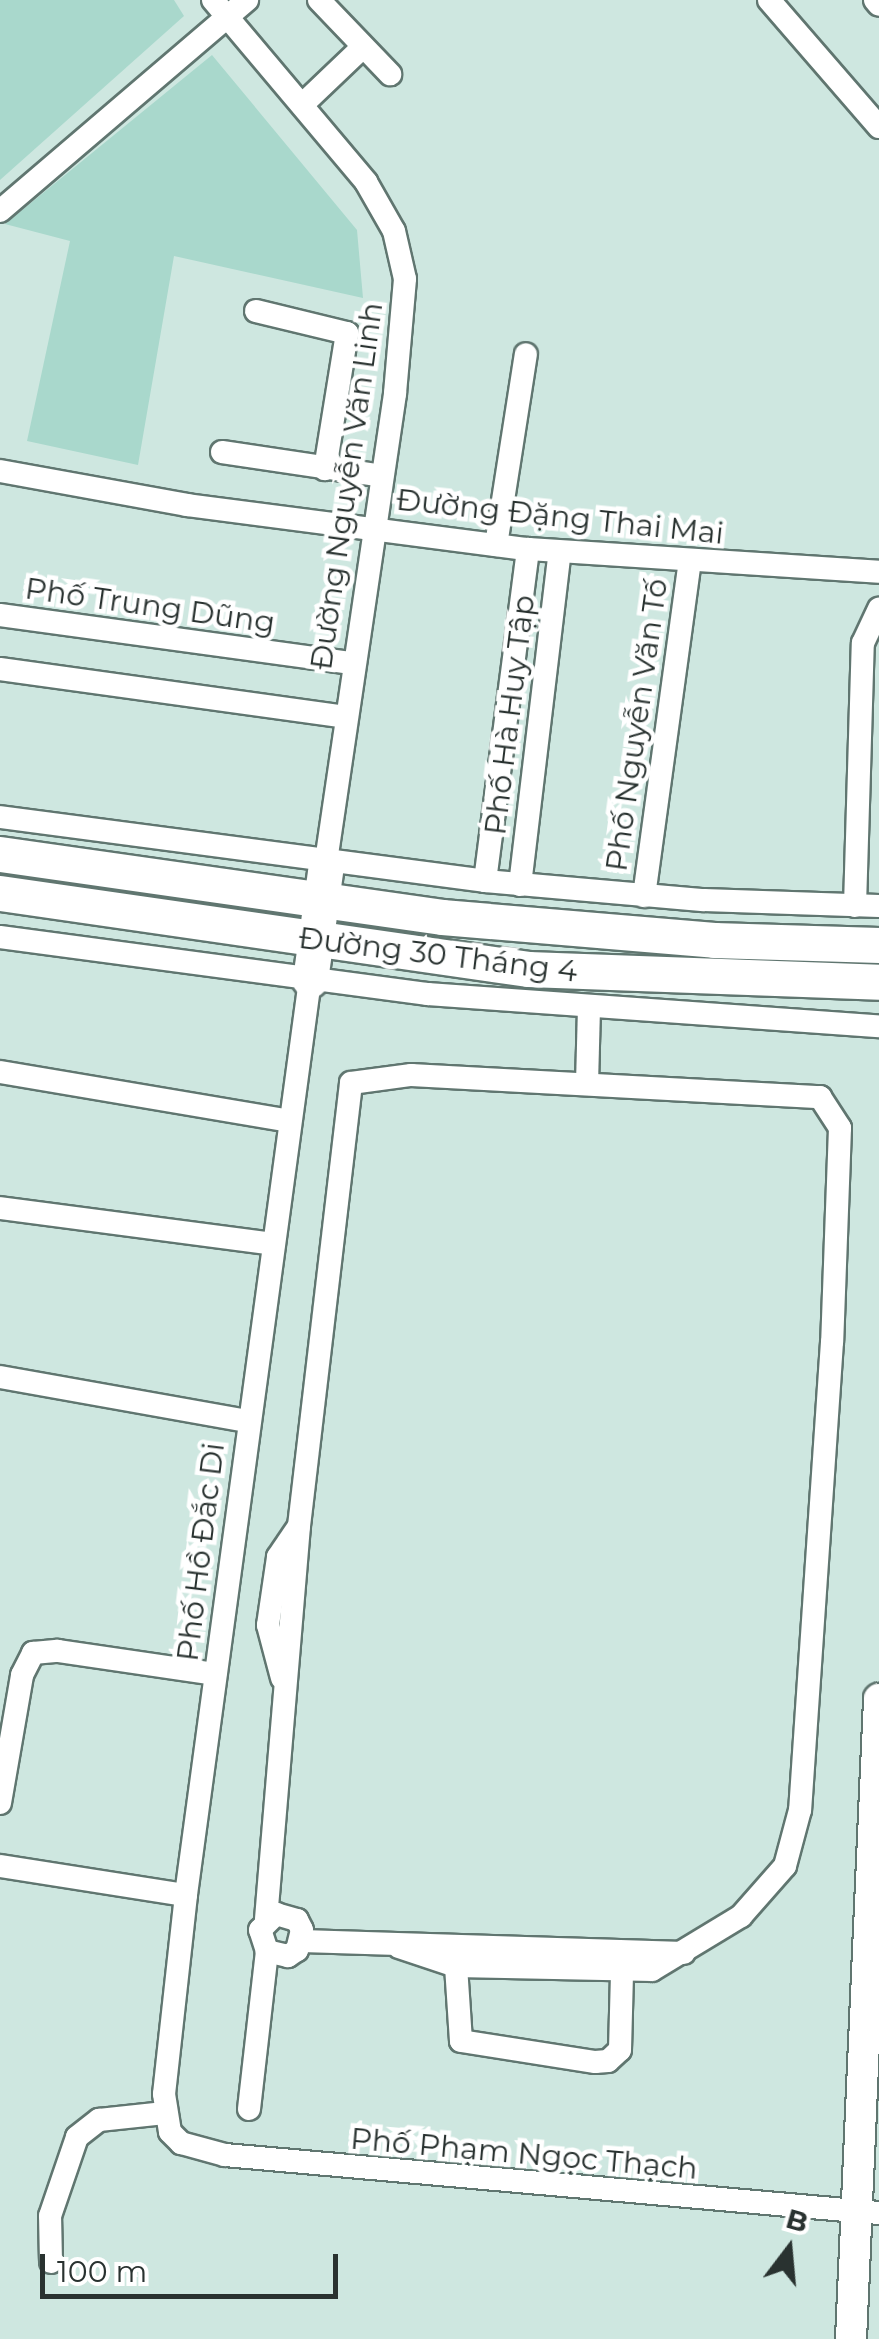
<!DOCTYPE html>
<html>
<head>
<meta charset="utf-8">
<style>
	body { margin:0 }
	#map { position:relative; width:879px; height:2339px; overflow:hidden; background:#cee7e0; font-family:Montserrat,sans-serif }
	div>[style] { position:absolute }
	.green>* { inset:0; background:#a9d8cc }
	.roads { filter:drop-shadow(2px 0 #607670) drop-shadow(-2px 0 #607670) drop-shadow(0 2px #607670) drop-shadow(0 -2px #607670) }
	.minor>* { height:22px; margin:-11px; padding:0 11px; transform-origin:11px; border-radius:11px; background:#fff }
	.major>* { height:30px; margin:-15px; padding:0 15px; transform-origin:15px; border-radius:15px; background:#fff }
	.highway>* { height:35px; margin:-17.5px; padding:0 17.5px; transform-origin:17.5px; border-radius:17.5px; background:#fff }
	span { translate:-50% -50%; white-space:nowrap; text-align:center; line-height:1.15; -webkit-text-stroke:9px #fff; paint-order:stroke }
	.street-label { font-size:30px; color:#293230 }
	.north { position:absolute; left:739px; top:2199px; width:100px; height:100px; -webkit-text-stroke:8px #fff; paint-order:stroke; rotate:16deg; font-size:28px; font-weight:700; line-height:40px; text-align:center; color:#293230 }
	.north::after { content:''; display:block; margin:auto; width:35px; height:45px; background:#293230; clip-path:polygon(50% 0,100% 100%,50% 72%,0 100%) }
	.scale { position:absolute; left:40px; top:2254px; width:298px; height:45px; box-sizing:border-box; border:5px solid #293230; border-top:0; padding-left:12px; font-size:30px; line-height:35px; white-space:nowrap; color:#293230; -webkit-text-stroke:8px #fff; paint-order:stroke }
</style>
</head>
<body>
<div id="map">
	<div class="green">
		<i style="clip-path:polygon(0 0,174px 0,184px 16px,0 180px)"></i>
		<i style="clip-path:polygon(212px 55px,357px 230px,363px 298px,174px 256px,138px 465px,27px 441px,70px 241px,5px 224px)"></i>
	</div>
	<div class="roads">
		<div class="minor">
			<i style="left:213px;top:0;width:238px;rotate:49.9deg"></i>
			<i style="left:366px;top:182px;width:56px;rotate:60.3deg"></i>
			<i style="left:394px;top:231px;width:49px;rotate:77.1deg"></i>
			<i style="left:405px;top:279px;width:115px;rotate:95deg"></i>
			<i style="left:395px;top:394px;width:475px;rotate:98.4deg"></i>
			<i style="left:319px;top:0;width:103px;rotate:46.2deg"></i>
			<i style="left:769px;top:0;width:168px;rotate:49.1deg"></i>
			<i style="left:875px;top:0;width:6px;rotate:51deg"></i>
			<i style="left:302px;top:105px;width:84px;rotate:-43.6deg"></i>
			<i style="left:0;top:211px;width:325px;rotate:-40.5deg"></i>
			<i style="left:256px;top:311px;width:94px;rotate:13.6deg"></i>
			<i style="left:347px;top:333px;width:138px;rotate:99.2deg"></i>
			<i style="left:222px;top:452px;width:162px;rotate:8.5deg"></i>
			<i style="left:0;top:471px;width:190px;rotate:10.3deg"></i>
			<i style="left:187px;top:505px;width:344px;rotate:7.4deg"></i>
			<i style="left:528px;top:549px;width:352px;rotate:3.7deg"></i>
			<i style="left:496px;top:545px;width:193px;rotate:-81.1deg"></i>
			<i style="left:0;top:615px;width:355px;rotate:7.8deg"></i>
			<i style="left:0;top:669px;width:347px;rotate:7.9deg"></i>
			<i style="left:0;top:817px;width:489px;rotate:7.5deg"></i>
			<i style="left:485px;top:881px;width:220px;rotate:5deg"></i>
			<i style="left:704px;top:900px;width:175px;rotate:2deg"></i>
			<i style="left:485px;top:881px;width:335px;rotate:-82.6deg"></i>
			<i style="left:520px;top:885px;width:335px;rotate:-83.2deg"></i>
			<i style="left:644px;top:896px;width:337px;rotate:-82.2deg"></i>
			<i style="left:855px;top:906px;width:263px;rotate:-88.3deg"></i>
			<i style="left:863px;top:643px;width:38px;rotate:-65deg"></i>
			<i style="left:0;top:937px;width:432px;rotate:7.6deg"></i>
			<i style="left:428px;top:994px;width:452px;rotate:4.1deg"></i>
			<i style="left:310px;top:980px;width:923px;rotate:97.72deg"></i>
			<i style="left:186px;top:1895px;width:200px;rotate:96.3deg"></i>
			<i style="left:164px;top:2094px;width:38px;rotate:81deg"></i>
			<i style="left:170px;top:2132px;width:16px;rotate:45deg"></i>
			<i style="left:181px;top:2143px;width:46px;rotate:15.3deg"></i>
			<i style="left:225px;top:2155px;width:657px;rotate:5.07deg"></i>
			<i style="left:0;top:1072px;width:293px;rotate:9.6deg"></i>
			<i style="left:587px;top:1084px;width:75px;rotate:-88.5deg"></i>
			<i style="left:0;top:1208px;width:276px;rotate:7.5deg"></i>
			<i style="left:0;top:1377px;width:252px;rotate:10.1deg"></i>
			<i style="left:282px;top:1678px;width:55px;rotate:-104.8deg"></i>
			<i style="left:268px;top:1625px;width:69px;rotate:-81.6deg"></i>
			<i style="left:278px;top:1557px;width:34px;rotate:-56deg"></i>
			<i style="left:0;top:1803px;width:130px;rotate:-80.2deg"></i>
			<i style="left:22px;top:1675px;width:25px;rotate:-63deg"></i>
			<i style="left:33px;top:1653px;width:25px;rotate:-5deg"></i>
			<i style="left:58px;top:1651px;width:159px;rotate:8.3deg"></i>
			<i style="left:0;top:1866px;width:188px;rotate:8.9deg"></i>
			<i style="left:266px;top:1919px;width:394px;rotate:-85.2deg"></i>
			<i style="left:299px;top:1526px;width:446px;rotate:-83.3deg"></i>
			<i style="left:351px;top:1083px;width:61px;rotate:-7.6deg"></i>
			<i style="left:411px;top:1075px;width:410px;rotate:3.1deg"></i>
			<i style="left:820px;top:1097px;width:37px;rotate:57deg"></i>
			<i style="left:840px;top:1128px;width:214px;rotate:92.1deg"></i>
			<i style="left:832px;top:1342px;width:469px;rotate:93.9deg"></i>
			<i style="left:800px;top:1810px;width:58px;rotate:105deg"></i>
			<i style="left:785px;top:1866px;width:67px;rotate:131.3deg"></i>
			<i style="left:741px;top:1916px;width:104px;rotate:148.8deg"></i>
			<i style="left:652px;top:1970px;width:196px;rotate:-178.8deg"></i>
			<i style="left:456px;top:1966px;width:60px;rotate:-161.6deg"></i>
			<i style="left:302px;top:1941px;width:382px;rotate:1.8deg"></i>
			<i style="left:456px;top:1966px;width:75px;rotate:86.2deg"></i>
			<i style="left:461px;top:2041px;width:136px;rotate:8.9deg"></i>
			<i style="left:595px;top:2062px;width:13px;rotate:-4deg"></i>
			<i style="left:608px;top:2061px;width:16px;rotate:-43deg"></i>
			<i style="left:620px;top:2050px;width:78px;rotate:-88.5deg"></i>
			<i style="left:249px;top:2109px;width:159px;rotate:-83.5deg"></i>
			<i style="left:267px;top:1951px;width:22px;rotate:-108deg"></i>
			<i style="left:260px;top:1930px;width:23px;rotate:-45deg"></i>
			<i style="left:276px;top:1914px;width:22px;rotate:16deg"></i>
			<i style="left:297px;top:1920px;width:11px;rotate:63deg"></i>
			<i style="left:302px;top:1930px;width:21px;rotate:104deg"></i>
			<i style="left:297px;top:1950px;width:11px;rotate:146deg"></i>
			<i style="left:288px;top:1956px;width:22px;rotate:-167deg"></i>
			<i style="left:51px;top:2262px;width:46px;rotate:-91.2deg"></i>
			<i style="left:50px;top:2216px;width:83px;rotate:-71.1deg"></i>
			<i style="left:77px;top:2137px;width:28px;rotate:-38deg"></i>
			<i style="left:99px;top:2120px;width:66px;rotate:-6.1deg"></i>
		</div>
		<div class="major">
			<i style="left:851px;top:2339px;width:641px;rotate:-87.49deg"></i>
		</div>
		<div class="highway">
			<i style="left:0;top:854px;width:446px;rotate:8.1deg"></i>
			<i style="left:442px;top:917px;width:273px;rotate:4.8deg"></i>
			<i style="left:714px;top:940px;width:165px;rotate:1.7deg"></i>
			<i style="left:0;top:893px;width:533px;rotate:8.19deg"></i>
			<i style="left:528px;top:969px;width:351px;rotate:2.1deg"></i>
			<i style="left:310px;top:980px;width:117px;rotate:-82.1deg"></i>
		</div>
	</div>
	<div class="street-label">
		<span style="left:347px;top:486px;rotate:-82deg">Đường Nguyễn Văn Linh</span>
		<span style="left:560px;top:517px;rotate:6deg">Đường Đặng Thai Mai</span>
		<span style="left:150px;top:606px;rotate:8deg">Phố Trung Dũng</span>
		<span style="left:510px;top:715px;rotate:-83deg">Phố Hà Huy Tập</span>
		<span style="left:637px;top:725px;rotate:-82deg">Phố Nguyễn Văn Tố</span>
		<span style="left:438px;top:955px;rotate:7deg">Đường 30 Tháng 4</span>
		<span style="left:201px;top:1552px;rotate:-83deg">Phố Hồ Đắc Di</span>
		<span style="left:524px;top:2154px;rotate:5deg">Phố Phạm Ngọc Thạch</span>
	</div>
	<div class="north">B</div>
	<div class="scale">100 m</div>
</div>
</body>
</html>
